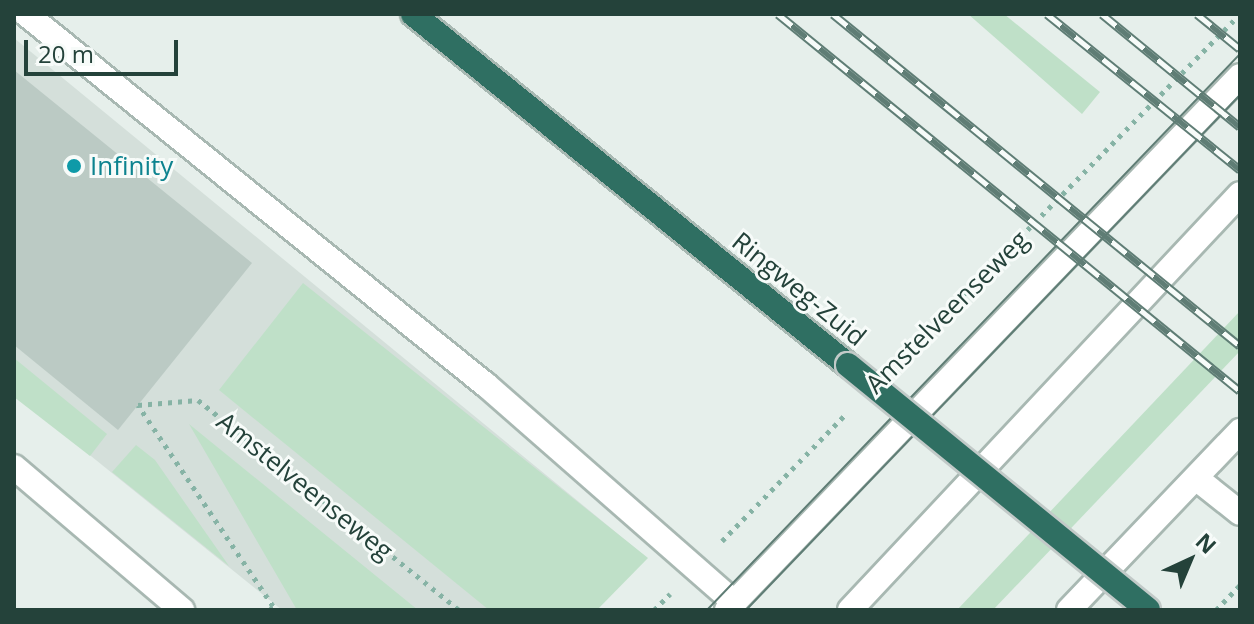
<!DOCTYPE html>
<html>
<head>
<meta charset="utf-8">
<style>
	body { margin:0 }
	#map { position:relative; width:1254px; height:624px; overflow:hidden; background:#e6efeb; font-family:"Open Sans",sans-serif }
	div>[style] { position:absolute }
	.built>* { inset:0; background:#d4dfda }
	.green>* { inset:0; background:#bfe0c8 }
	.building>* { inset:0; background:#bbcac4 }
	.path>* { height:5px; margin-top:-2.5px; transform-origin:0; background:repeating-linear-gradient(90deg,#86b3a5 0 4px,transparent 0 10px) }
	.roads { filter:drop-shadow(2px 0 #a8b8b2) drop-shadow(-2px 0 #a8b8b2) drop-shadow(0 2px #a8b8b2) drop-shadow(0 -2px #a8b8b2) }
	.lane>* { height:24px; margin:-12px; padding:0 12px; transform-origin:12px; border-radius:12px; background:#fff }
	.street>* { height:24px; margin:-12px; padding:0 12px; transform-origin:12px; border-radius:12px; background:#fff }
	.secondary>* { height:24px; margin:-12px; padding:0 12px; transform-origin:12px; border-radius:12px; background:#fff }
	.highway>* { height:24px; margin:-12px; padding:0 12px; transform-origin:12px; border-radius:12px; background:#2f6f62 }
	.tram>* { height:2px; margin:-1px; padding:0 1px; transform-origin:1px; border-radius:1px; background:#5f7d75 }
	.rail>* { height:9px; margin-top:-4.5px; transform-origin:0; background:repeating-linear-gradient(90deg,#f7fbf9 0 18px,#5f7d75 0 36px); box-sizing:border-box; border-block:2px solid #5f7d75 }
	.bridges { filter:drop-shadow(2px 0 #c2cac8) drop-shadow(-2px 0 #c2cac8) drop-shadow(0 2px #c2cac8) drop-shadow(0 -2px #c2cac8) }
	.highway-bridge>* { height:24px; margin:-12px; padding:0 12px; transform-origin:12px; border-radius:12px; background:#2f6f62 }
	.dots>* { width:22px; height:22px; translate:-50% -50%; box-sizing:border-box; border:4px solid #f7fbf9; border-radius:50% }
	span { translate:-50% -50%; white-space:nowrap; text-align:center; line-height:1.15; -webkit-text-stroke:6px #f7fbf9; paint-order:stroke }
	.culture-label { font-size:26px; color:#0d838f }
	.left { translate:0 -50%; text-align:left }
	.street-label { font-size:26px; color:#24423a }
	.frame { position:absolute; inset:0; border:16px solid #24423a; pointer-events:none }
	.north { position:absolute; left:1150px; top:520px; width:80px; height:80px; -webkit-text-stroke:6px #f7fbf9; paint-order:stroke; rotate:44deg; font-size:22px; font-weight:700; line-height:32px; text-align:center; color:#24423a }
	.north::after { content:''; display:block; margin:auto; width:28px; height:36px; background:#24423a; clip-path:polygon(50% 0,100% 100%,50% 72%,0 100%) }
	.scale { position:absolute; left:24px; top:40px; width:154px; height:36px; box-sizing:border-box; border:4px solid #24423a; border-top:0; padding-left:10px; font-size:24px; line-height:28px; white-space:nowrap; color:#24423a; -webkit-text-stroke:6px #f7fbf9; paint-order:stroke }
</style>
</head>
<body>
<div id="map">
	<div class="built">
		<i style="clip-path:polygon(14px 38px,646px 557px,595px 610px,282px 610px,14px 394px)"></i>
	</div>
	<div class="green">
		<i style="clip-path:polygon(968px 14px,1004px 14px,1100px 92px,1082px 114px)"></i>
		<i style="clip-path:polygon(303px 283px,648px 558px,597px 610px,489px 610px,219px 390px)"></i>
		<i style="clip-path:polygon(1240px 311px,1240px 351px,993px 610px,957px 610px)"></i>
		<i style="clip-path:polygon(14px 358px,107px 434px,90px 456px,14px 397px)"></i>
		<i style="clip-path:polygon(189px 424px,418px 610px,297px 610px)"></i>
		<i style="clip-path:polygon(136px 445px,155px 460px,229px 566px,112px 472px)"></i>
	</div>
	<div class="building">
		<i style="clip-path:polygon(14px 70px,252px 263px,118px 430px,14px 345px)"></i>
	</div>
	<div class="path">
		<i style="left:901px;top:358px;width:483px;rotate:-45.4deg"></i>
		<i style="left:722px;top:541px;width:177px;rotate:-45.7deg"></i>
		<i style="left:270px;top:610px;width:5px;rotate:-53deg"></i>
		<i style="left:273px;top:606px;width:242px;rotate:-123.9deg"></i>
		<i style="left:138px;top:405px;width:60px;rotate:-4.8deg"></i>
		<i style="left:198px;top:400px;width:335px;rotate:38.8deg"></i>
		<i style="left:654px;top:610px;width:23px;rotate:-45deg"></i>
		<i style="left:1216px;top:610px;width:35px;rotate:-46deg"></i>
	</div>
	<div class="roads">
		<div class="lane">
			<i style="left:26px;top:14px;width:591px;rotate:38.89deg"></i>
			<i style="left:486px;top:385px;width:330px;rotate:41.2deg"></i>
			<i style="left:1196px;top:478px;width:56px;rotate:38.5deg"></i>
			<i style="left:727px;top:610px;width:740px;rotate:-46.15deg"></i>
		</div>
		<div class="street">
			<i style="left:14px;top:467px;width:221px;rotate:40.4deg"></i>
		</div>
		<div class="secondary">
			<i style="left:850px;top:610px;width:570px;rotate:-46.85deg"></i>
			<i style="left:1069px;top:610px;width:248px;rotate:-46.3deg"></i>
		</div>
		<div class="highway">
			<i style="left:413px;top:14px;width:559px;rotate:38.9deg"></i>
		</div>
	</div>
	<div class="tram">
		<i style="left:707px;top:610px;width:770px;rotate:-46.21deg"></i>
		<i style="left:746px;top:610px;width:714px;rotate:-46.19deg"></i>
	</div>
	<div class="rail">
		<i style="left:778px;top:14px;width:596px;rotate:39.22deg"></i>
		<i style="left:833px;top:14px;width:525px;rotate:39.2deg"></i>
		<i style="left:1047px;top:14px;width:248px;rotate:38.9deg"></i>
		<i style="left:1102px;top:14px;width:178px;rotate:39.3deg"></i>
		<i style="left:1197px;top:14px;width:55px;rotate:39.1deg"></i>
	</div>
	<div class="bridges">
		<div class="highway-bridge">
			<i style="left:848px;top:365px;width:387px;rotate:39.2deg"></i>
		</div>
	</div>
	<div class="dots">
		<i style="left:74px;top:166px;background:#0f9aa8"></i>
	</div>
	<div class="culture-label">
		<span class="left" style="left:90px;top:166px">Infinity</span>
	</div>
	<div class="street-label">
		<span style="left:799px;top:289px;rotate:39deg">Ringweg-Zuid</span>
		<span style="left:947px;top:312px;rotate:-45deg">Amstelveenseweg</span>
		<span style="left:305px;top:486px;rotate:39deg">Amstelveenseweg</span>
	</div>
	<div class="frame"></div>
	<div class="north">N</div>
	<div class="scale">20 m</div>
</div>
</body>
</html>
